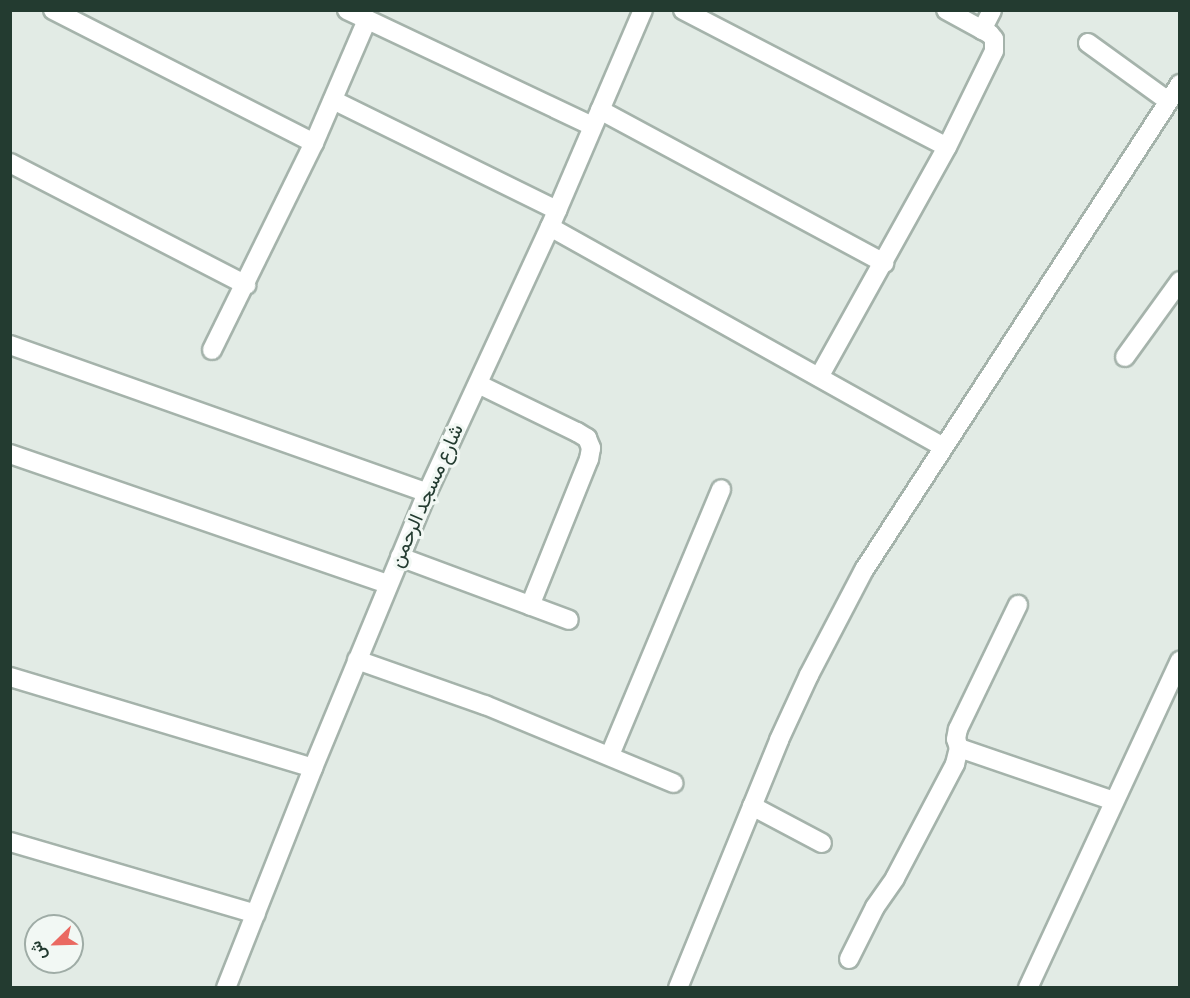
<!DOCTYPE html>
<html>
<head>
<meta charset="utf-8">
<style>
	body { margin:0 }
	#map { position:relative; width:1190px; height:998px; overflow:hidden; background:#e2ebe5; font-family:"Sofia Sans Condensed",Vazirmatn,sans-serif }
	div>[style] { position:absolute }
	.roads { filter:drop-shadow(2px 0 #a5b3ab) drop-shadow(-2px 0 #a5b3ab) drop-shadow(0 2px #a5b3ab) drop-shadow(0 -2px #a5b3ab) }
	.minor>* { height:18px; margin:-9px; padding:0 9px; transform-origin:9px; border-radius:9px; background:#fff }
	span { translate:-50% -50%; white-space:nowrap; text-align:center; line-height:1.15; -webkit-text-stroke:6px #f2f8f4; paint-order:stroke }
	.street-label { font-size:20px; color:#233b30 }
	.frame { position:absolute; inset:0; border:12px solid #233b30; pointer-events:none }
	.north { position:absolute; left:24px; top:914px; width:60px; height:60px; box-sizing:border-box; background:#f2f8f4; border:2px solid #9faca6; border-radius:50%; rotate:247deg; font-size:16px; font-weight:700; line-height:24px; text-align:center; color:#233b30 }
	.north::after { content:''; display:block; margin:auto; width:21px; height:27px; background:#ea6961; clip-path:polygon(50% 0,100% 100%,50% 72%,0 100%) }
</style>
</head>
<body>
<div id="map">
	<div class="roads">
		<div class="minor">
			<i style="left:53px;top:10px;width:293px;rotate:27deg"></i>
			<i style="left:347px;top:10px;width:271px;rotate:25.3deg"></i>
			<i style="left:683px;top:10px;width:297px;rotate:27.4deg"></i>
			<i style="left:982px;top:30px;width:22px;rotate:-63deg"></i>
			<i style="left:1088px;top:43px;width:99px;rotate:35.9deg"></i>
			<i style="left:333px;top:100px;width:250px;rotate:26.2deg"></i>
			<i style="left:600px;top:110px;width:323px;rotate:28.3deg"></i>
			<i style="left:10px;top:163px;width:266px;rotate:27.3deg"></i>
			<i style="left:550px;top:227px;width:451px;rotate:29.2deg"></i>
			<i style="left:10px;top:345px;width:442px;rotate:19.5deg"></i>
			<i style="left:212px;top:350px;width:231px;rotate:-63.8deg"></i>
			<i style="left:314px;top:143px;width:134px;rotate:-66.7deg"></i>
			<i style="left:1125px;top:357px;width:94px;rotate:-54.1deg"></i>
			<i style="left:819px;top:377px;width:263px;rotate:-60.9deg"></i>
			<i style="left:947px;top:147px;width:107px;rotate:-63.9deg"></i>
			<i style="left:994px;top:51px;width:12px;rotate:-90deg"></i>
			<i style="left:994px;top:39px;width:6px;rotate:-129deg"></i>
			<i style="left:990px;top:34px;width:50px;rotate:-151.4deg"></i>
			<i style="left:478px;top:384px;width:110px;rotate:25.9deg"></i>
			<i style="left:577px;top:432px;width:12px;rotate:31deg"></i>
			<i style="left:587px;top:438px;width:11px;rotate:68deg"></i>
			<i style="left:591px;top:448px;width:11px;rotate:100deg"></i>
			<i style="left:589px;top:459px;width:158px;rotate:111.9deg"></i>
			<i style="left:10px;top:454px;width:400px;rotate:19deg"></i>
			<i style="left:400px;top:557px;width:180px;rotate:20.4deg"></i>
			<i style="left:357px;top:660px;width:136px;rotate:19.4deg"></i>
			<i style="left:485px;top:705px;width:204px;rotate:22.5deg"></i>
			<i style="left:10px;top:677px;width:316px;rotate:16.7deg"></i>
			<i style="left:959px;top:748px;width:164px;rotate:18.9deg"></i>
			<i style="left:610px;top:755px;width:288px;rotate:-67.3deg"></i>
			<i style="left:752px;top:806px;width:79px;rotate:27.9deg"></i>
			<i style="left:10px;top:842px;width:256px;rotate:16.3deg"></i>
			<i style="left:849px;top:959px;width:58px;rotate:-63.4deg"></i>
			<i style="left:875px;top:907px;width:35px;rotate:-55deg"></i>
			<i style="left:895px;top:878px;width:129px;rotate:-62.2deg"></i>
			<i style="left:955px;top:764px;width:16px;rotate:-76deg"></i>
			<i style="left:959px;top:748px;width:9px;rotate:-108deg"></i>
			<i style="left:956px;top:739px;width:10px;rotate:-79deg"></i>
			<i style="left:958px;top:729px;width:138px;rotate:-64.2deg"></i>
			<i style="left:226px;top:988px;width:237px;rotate:-68.4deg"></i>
			<i style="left:313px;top:768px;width:298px;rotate:-67.5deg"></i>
			<i style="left:427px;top:493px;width:293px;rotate:-65.2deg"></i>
			<i style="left:550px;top:227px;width:236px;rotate:-66.8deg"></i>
			<i style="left:678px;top:988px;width:268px;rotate:-67.8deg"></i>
			<i style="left:779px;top:740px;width:72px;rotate:-65.2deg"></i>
			<i style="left:809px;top:675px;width:119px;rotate:-62.4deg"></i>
			<i style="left:864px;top:570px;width:580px;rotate:-56.97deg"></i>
			<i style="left:1028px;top:988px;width:361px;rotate:-65.1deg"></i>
		</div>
	</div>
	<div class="street-label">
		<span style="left:427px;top:496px;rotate:-66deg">شارع مسجد الرحمن</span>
	</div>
	<div class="frame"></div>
	<div class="north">ش</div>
</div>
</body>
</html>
